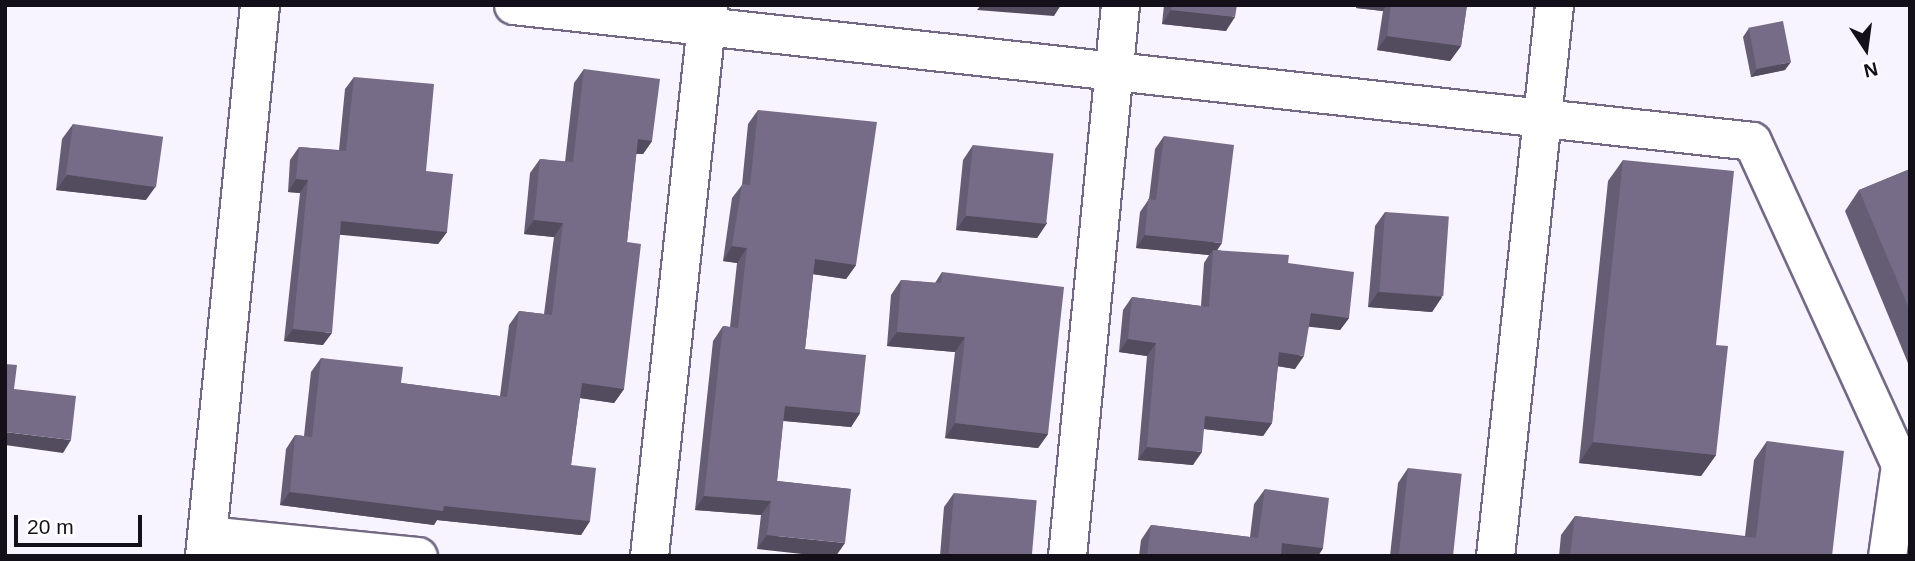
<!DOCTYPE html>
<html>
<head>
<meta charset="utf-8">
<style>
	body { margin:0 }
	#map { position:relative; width:1915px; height:561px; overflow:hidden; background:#f7f3ff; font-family:Helvetica,sans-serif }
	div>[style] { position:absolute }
	.roads { filter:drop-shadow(2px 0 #736984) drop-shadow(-2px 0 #736984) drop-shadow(0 2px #736984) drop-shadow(0 -2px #736984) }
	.minor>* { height:37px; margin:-18.5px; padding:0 18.5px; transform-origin:18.5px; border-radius:18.5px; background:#fff }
	.tertiary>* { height:38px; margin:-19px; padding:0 19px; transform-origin:19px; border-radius:19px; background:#fff }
	.wall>* { inset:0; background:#655d74 }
	.shaded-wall>* { inset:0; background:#534c5e }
	.building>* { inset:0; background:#766c87; transform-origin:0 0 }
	span { translate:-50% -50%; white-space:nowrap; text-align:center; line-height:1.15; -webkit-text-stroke:6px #fff; paint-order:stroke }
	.frame { position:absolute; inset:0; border:7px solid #14101a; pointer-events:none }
	.north { position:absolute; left:1831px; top:14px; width:70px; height:70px; -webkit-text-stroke:5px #fff; paint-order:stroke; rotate:167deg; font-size:19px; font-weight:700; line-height:28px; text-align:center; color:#14101a }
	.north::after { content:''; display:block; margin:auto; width:24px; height:32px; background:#14101a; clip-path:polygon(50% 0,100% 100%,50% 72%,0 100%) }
	.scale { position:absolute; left:14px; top:515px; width:128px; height:32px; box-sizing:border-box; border:4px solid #14101a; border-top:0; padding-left:9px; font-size:21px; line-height:24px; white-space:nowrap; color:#14101a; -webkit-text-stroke:5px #fff; paint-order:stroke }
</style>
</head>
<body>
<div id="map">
	<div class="roads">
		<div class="minor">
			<i style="left:513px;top:5px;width:1246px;rotate:6.26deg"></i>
			<i style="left:1752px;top:141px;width:356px;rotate:65.4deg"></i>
			<i style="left:1900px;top:465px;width:92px;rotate:98.1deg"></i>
			<i style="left:207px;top:535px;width:212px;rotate:5.7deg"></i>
			<i style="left:649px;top:556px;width:554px;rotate:-83.89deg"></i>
			<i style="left:1067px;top:556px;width:554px;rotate:-84.51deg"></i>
			<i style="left:1495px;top:556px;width:554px;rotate:-83.89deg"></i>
		</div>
		<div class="tertiary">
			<i style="left:205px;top:556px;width:554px;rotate:-84.3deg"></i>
		</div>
	</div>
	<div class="wall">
		<i style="clip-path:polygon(1164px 5px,1237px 5px,1226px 31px,1162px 24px)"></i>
		<i style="clip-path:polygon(1357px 5px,1467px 5px,1461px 46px,1450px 61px,1377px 50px,1383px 11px,1356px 8px)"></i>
		<i style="clip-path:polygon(1749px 28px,1785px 70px,1751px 77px,1743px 37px)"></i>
		<i style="clip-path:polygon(584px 69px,652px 141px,643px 154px,636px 154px,627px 242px,624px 389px,614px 403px,580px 398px,571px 465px,590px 521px,581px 535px,437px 520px,434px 525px,280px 505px,286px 449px,295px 435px,304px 436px,311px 372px,321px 358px,401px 383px,500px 396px,509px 325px,519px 311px,544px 314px,554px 237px,524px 234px,530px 173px,540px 159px,565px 162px,574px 83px)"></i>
		<i style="clip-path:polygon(354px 77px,426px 171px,447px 232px,438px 244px,340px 234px,323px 345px,284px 341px,300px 193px,288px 192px,290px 160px,299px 147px,339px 150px,345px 89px)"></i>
		<i style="clip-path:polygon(758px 110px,856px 265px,846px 279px,813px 274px,805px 349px,860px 413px,851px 427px,783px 421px,777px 481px,851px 489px,757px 549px,761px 515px,695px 510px,713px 341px,723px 326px,730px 327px,737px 263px,723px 261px,732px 198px,742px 185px,748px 124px)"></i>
		<i style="clip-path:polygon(73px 124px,146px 200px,56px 190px,62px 139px)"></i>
		<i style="clip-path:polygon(1164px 136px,1217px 250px,1288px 263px,1349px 318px,1340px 330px,1309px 326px,1295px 369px,1278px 366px,1272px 423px,1263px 436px,1204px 429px,1193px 465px,1138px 460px,1147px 356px,1119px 352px,1123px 310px,1132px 297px,1201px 306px,1204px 263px,1209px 255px,1136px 248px,1140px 212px,1149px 199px,1155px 149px)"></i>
		<i style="clip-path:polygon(973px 145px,1047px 223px,1037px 238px,956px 230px,963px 160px)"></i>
		<i style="clip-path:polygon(1623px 160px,1716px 345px,1716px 455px,1701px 476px,1579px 463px,1608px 181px)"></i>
		<i style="clip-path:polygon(1910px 169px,1910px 368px,1845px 211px,1859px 190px)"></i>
		<i style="clip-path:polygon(1385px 212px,1442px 297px,1432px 312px,1368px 307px,1375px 226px)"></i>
		<i style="clip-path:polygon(942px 272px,1048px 434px,1038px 448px,945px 438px,955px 352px,887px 346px,891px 295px,901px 280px,935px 283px)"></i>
		<i style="clip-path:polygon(1767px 441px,1832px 556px,1559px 556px,1561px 535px,1575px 516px,1745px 536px,1754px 460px)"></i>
		<i style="clip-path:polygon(1408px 468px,1453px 556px,1390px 556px,1398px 483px)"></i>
		<i style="clip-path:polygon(1265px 489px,1323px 548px,1318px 556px,1139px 556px,1141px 540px,1151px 525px,1250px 537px,1254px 504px)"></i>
		<i style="clip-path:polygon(954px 493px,1032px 556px,940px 556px,944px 507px)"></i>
	</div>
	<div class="shaded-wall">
		<i style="clip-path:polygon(981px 5px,1061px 5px,1054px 16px,977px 10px)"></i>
		<i style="clip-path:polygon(1358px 5px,1386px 5px,1383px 11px,1356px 8px)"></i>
		<i style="clip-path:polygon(1171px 10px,1235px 17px,1226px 31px,1162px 24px)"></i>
		<i style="clip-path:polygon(1387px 36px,1461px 46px,1450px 61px,1377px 50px)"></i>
		<i style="clip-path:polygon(1791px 62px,1785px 70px,1751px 77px,1757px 69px)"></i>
		<i style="clip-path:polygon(638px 139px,652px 141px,643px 154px,628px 153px)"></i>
		<i style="clip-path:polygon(67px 175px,156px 186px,146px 200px,56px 190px)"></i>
		<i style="clip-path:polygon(296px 179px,308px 180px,300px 193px,288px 192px)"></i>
		<i style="clip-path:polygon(966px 216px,1047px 223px,1037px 238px,956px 230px)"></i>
		<i style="clip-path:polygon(534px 220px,563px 223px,554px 237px,524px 234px)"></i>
		<i style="clip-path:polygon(341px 221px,447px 232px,438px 244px,332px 234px)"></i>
		<i style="clip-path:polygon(1145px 235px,1222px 243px,1214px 255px,1213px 250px,1209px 255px,1136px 248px)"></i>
		<i style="clip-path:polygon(732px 246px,747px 248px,737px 263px,723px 261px)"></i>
		<i style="clip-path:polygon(815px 259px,856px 265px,846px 279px,805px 273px)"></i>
		<i style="clip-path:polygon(1378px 292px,1442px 297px,1432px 312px,1368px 307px)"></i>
		<i style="clip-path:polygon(1311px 313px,1349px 318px,1340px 330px,1302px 326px)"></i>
		<i style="clip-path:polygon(293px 329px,332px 333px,323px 345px,284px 341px)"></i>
		<i style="clip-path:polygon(897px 332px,965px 337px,955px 352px,887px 346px)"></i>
		<i style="clip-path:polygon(1128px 339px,1156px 343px,1147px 356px,1119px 352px)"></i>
		<i style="clip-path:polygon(1279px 352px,1304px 356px,1295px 369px,1270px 365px)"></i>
		<i style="clip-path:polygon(582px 383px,624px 389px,614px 403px,573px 397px)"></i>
		<i style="clip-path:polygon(785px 406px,860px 413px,851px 427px,775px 420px)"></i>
		<i style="clip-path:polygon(1205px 416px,1272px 423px,1263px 436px,1196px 428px)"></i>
		<i style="clip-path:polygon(955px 423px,1048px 434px,1038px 448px,945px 438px)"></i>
		<i style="clip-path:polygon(5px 432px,71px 440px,63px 453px,5px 445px)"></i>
		<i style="clip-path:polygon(1593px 442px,1716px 455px,1701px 476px,1579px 463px)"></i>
		<i style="clip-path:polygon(1147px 447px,1202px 452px,1193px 465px,1138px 460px)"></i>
		<i style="clip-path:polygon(290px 492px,444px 506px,590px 521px,581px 535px,437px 520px,434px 525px,280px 505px)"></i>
		<i style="clip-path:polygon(704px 496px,771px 501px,761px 515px,695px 510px)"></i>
		<i style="clip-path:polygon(767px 535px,845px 543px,836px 556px,820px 556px,757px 549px)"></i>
		<i style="clip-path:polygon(1282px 543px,1323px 548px,1318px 556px,1273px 556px)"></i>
	</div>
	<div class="building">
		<i style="clip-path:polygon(1172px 5px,1237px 5px,1235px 17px,1171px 10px)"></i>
		<i style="clip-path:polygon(1391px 5px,1467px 5px,1461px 46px,1387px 36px)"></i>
		<i style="left:1783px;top:21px;width:42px;height:35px;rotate:79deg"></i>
		<i style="clip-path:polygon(584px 69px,660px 79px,652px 141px,638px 139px,627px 242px,641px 244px,624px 389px,582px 383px,571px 465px,596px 468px,590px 521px,444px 506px,443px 511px,290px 492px,295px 435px,312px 437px,321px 358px,403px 367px,401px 383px,507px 397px,519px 311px,552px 315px,563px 223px,534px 220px,540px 159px,573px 162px)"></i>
		<i style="clip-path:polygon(354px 77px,434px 84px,426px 171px,453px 174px,447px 232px,341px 221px,332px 333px,293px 329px,308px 180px,296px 179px,299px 147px,346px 151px)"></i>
		<i style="clip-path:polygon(758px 110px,877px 122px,856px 265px,815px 259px,805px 349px,866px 355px,860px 413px,785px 406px,777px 481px,851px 489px,845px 543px,767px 535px,771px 501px,704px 496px,723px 326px,738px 328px,747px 248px,732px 246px,742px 184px,750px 185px)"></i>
		<i style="left:73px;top:124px;width:91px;height:51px;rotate:8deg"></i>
		<i style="clip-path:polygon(1164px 136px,1234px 145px,1222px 243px,1145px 235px,1148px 199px,1156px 200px)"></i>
		<i style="left:973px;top:145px;width:81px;height:71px;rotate:6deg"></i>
		<i style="clip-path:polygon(1623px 160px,1734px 171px,1716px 345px,1728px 346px,1716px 455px,1593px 442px)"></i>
		<i style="clip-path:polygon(1910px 169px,1910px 311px,1859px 190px)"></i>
		<i style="left:1385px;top:212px;width:64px;height:80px;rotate:4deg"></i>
		<i style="clip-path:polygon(1213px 250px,1289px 255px,1288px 263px,1354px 272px,1349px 318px,1311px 313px,1304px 356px,1279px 352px,1272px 423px,1205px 416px,1202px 452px,1147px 447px,1156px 343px,1128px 339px,1132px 297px,1209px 307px)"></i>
		<i style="clip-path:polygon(942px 272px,1064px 287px,1048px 434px,955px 423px,965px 337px,897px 332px,901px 280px,941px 283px)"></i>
		<i style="clip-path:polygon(5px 364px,17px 365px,14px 389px,76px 396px,71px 440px,5px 432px)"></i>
		<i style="clip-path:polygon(1767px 441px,1844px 451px,1832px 556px,1570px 556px,1575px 516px,1756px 538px)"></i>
		<i style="left:1408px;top:468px;width:54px;height:88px;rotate:6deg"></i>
		<i style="clip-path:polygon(1265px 489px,1329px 498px,1323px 548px,1282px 543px,1281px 556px,1147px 556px,1151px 525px,1258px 538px)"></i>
		<i style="left:954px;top:493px;width:83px;height:63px;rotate:5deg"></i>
	</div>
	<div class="frame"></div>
	<div class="north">N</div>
	<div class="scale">20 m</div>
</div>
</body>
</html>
